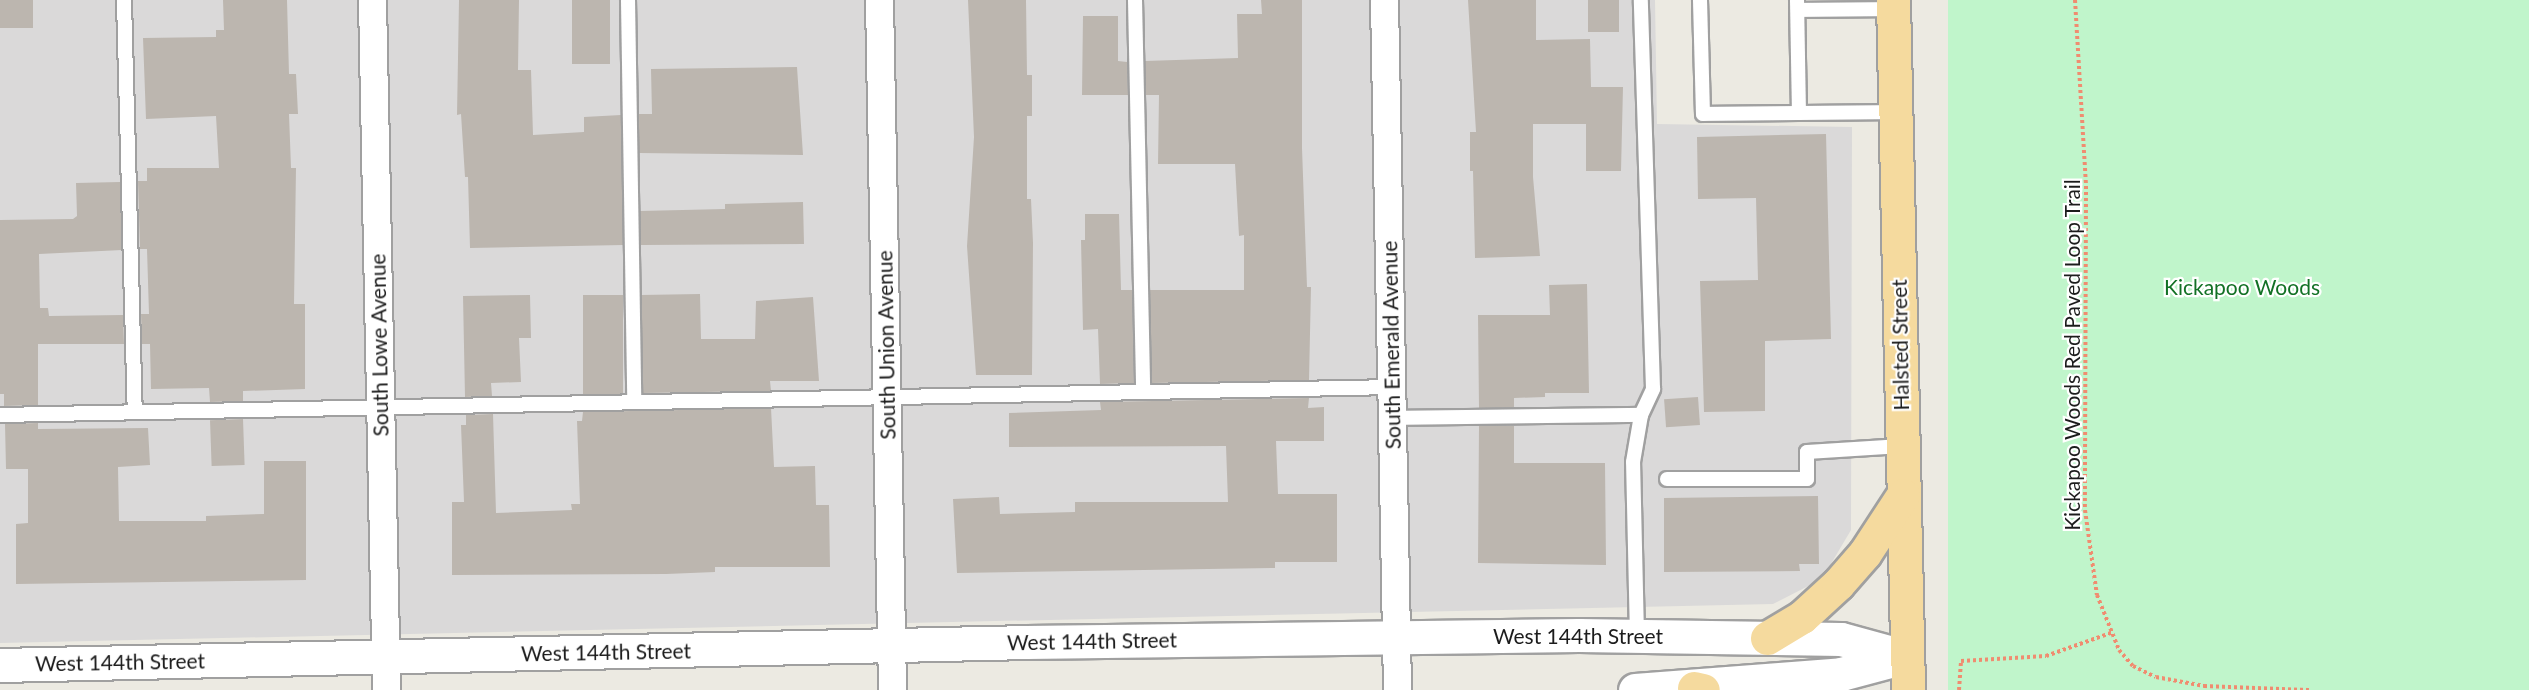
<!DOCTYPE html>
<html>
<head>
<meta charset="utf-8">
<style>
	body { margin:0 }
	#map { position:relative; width:2529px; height:690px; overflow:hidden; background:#eceae2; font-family:Lato,sans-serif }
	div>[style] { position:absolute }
	.residential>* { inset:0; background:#dad9d9 }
	.park>* { inset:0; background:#c0f5cb; transform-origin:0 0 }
	.building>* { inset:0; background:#bcb6af; transform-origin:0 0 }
	.path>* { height:4px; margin-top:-2px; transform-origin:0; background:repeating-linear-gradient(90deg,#f08c70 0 3px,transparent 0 6px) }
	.roads { filter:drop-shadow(2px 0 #a0a0a0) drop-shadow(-2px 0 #a0a0a0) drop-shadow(0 2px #a0a0a0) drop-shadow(0 -2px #a0a0a0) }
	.service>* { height:14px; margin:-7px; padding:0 7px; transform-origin:7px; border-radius:7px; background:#fff }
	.minor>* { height:27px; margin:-13.5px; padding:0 13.5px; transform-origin:13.5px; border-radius:13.5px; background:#fff }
	.tertiary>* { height:33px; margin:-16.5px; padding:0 16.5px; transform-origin:16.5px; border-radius:16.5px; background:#fff }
	.primary>* { height:33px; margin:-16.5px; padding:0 16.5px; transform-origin:16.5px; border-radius:16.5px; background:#f5da9e }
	span { translate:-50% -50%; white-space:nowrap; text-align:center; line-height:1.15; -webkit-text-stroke:4.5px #fff; paint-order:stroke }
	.park-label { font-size:21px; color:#127125 }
	.street-label { font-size:21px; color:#1c1c1c }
</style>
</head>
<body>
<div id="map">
	<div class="residential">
		<i style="clip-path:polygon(0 0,1655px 0,1657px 124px,1852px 127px,1851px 530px,1822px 579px,1773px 604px,0 643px)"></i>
	</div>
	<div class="park">
		<i style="left:1948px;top:0;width:581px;height:690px"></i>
	</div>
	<div class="building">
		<i style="left:0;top:0;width:33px;height:28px"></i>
		<i style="clip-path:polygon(223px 0,287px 0,289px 74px,296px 74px,298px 114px,289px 114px,291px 168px,296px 168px,294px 304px,305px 304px,305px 389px,243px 391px,243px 401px,210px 402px,209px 388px,151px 389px,150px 344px,142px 344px,141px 314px,149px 314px,147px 249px,140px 249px,138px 181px,147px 181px,147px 168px,219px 168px,216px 116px,146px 119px,143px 38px,216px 37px,216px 30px,224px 30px)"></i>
		<i style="clip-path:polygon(459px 0,519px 0,518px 70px,531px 70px,533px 135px,584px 132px,584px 117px,621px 115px,623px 245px,470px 248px,468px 177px,465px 177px,461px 114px,457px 115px)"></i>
		<i style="left:572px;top:0;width:38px;height:64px"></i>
		<i style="clip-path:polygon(968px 0,1026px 0,1027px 75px,1032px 75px,1032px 116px,1027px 116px,1027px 199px,1031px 199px,1033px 243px,1032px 375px,976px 375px,967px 246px,974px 137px)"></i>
		<i style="clip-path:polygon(1261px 0,1302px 0,1302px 148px,1307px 287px,1311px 287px,1309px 380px,1152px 383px,1150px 290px,1244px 290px,1244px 235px,1239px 236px,1235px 164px,1158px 164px,1159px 95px,1146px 95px,1145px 61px,1238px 58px,1237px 14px,1262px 14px)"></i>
		<i style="clip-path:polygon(1468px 0,1536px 0,1536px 40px,1590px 39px,1591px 87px,1623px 87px,1621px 171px,1586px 171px,1586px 124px,1533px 124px,1533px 177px,1540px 256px,1475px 258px,1473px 171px,1470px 171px,1470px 132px,1476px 132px)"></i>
		<i style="left:1588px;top:0;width:31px;height:32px"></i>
		<i style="clip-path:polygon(1083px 16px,1118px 16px,1118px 61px,1127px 62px,1128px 95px,1082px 95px)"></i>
		<i style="clip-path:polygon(797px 67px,803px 155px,639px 153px,639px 114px,652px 114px,651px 69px)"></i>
		<i style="clip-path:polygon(1826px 134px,1831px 339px,1765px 341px,1765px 411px,1704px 412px,1700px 281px,1758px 280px,1756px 198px,1698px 199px,1697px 137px)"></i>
		<i style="clip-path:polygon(120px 182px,122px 250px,39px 254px,40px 308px,48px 308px,49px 316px,123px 315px,124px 344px,38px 344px,38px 405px,4px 406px,4px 394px,0 394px,0 220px,73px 219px,77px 216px,76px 183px)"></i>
		<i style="clip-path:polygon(803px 202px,804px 244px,641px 245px,640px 211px,725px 209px,725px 204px)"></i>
		<i style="clip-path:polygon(1085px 214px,1119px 214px,1121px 290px,1132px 290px,1134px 383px,1100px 384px,1098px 329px,1083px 330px,1081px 240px,1085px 240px)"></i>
		<i style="clip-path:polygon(1587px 284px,1589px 393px,1545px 393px,1545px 397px,1514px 398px,1514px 408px,1479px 408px,1478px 315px,1550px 315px,1549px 285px)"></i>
		<i style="clip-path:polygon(700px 294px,701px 339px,755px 339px,756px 301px,813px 297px,819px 381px,770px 381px,771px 391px,643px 393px,641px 295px)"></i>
		<i style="clip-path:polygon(530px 295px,531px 338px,519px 338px,521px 382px,491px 383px,492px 396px,465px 397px,463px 296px)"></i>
		<i style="left:583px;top:295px;width:40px;height:99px"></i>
		<i style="left:1698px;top:397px;width:28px;height:34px;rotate:86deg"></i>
		<i style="clip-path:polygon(1309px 398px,1308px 408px,1324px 407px,1324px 441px,1276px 441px,1278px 494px,1337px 494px,1337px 562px,1275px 562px,1275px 568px,957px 573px,953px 499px,999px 497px,1000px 514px,1075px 512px,1075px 502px,1228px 502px,1226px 446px,1009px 447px,1009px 413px,1101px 410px,1100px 402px)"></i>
		<i style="clip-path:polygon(771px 408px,774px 467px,815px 466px,816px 505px,829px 505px,830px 567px,715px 567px,715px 572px,666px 574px,452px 575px,452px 502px,464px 502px,461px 425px,466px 425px,466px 415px,493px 414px,496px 513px,572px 510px,571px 504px,580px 504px,577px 421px,582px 421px,583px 412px)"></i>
		<i style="left:243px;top:419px;width:46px;height:33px;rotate:88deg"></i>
		<i style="clip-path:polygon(38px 423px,38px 429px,148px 428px,150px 465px,118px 467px,119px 521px,206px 521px,206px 516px,264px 514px,264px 461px,306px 461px,306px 580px,16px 584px,16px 524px,28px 523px,28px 469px,6px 469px,5px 424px)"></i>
		<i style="clip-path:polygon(1479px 426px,1514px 426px,1514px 463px,1605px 463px,1606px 565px,1478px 563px)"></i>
		<i style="clip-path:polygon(1818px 496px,1819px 564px,1799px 564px,1800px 571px,1664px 572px,1664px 498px)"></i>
	</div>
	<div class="path">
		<i style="left:2075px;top:0;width:186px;rotate:86.6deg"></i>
		<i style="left:2086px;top:186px;width:324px;rotate:90.2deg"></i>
		<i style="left:2085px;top:510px;width:86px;rotate:82deg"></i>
		<i style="left:2097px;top:595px;width:59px;rotate:68.2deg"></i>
		<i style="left:2119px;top:650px;width:21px;rotate:49deg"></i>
		<i style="left:2133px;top:666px;width:25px;rotate:26deg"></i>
		<i style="left:2156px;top:677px;width:49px;rotate:10.6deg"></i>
		<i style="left:2204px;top:686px;width:105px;rotate:2.2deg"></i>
		<i style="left:1959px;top:690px;width:29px;rotate:-86deg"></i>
		<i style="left:1961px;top:661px;width:85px;rotate:-3.4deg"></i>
		<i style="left:2046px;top:656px;width:69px;rotate:-19.5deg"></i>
	</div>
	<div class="roads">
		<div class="service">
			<i style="left:124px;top:0;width:412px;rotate:88.5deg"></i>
			<i style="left:628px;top:0;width:402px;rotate:89.1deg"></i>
			<i style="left:1135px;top:0;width:392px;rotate:88.8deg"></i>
			<i style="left:1700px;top:0;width:114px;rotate:88.5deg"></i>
			<i style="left:1703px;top:114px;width:192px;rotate:-0.6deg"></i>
			<i style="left:1797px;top:0;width:113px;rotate:89deg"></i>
			<i style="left:1798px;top:10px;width:95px;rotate:-0.6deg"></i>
			<i style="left:0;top:415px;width:1393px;rotate:-1.15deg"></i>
			<i style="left:1392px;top:418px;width:249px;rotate:-0.7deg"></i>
			<i style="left:1667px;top:479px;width:140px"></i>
			<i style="left:1807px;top:479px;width:27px;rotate:-90deg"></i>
			<i style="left:1807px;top:452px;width:95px;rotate:-3.6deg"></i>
			<i style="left:1637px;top:636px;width:174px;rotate:-91.3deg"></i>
			<i style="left:1633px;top:462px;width:48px;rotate:-80.3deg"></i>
			<i style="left:1641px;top:415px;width:29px;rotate:-65deg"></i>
			<i style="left:1653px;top:389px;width:389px;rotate:-91.8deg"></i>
		</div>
		<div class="minor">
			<i style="left:372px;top:0;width:690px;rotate:88.84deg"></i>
			<i style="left:879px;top:0;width:690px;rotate:88.92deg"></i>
			<i style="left:1384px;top:0;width:690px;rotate:88.92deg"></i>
		</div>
		<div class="tertiary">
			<i style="left:0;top:665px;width:1026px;rotate:-1.28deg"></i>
			<i style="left:1026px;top:642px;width:553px;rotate:-0.73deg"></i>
			<i style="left:1579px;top:635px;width:262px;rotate:0.9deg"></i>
			<i style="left:1841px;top:639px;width:68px;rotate:15.3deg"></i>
			<i style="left:1635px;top:690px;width:207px;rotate:-4.4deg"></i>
			<i style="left:1841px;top:674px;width:66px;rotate:-14.9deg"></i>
		</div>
		<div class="primary">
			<i style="left:1893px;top:0;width:690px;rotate:88.75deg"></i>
			<i style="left:1767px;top:638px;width:41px;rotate:-31deg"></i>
			<i style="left:1802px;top:617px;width:49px;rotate:-42.5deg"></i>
			<i style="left:1838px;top:584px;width:41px;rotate:-48.9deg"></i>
			<i style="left:1865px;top:553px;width:69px;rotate:-56.8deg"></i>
			<i style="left:1694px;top:688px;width:9px;rotate:13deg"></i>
		</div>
	</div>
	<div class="park-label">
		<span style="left:2242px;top:287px">Kickapoo Woods</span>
	</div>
	<div class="street-label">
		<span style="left:379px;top:345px;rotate:-91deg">South Lowe Avenue</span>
		<span style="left:886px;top:345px;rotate:-91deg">South Union Avenue</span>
		<span style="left:1391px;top:345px;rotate:-91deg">South Emerald Avenue</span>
		<span style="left:1900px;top:345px;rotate:-91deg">Halsted Street</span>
		<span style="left:2072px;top:355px;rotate:-90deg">Kickapoo Woods Red Paved Loop Trail</span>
		<span style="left:1578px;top:636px">West 144th Street</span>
		<span style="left:1092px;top:641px;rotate:-1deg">West 144th Street</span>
		<span style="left:606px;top:652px;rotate:-1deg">West 144th Street</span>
		<span style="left:120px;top:662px;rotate:-1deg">West 144th Street</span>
	</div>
</div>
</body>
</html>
